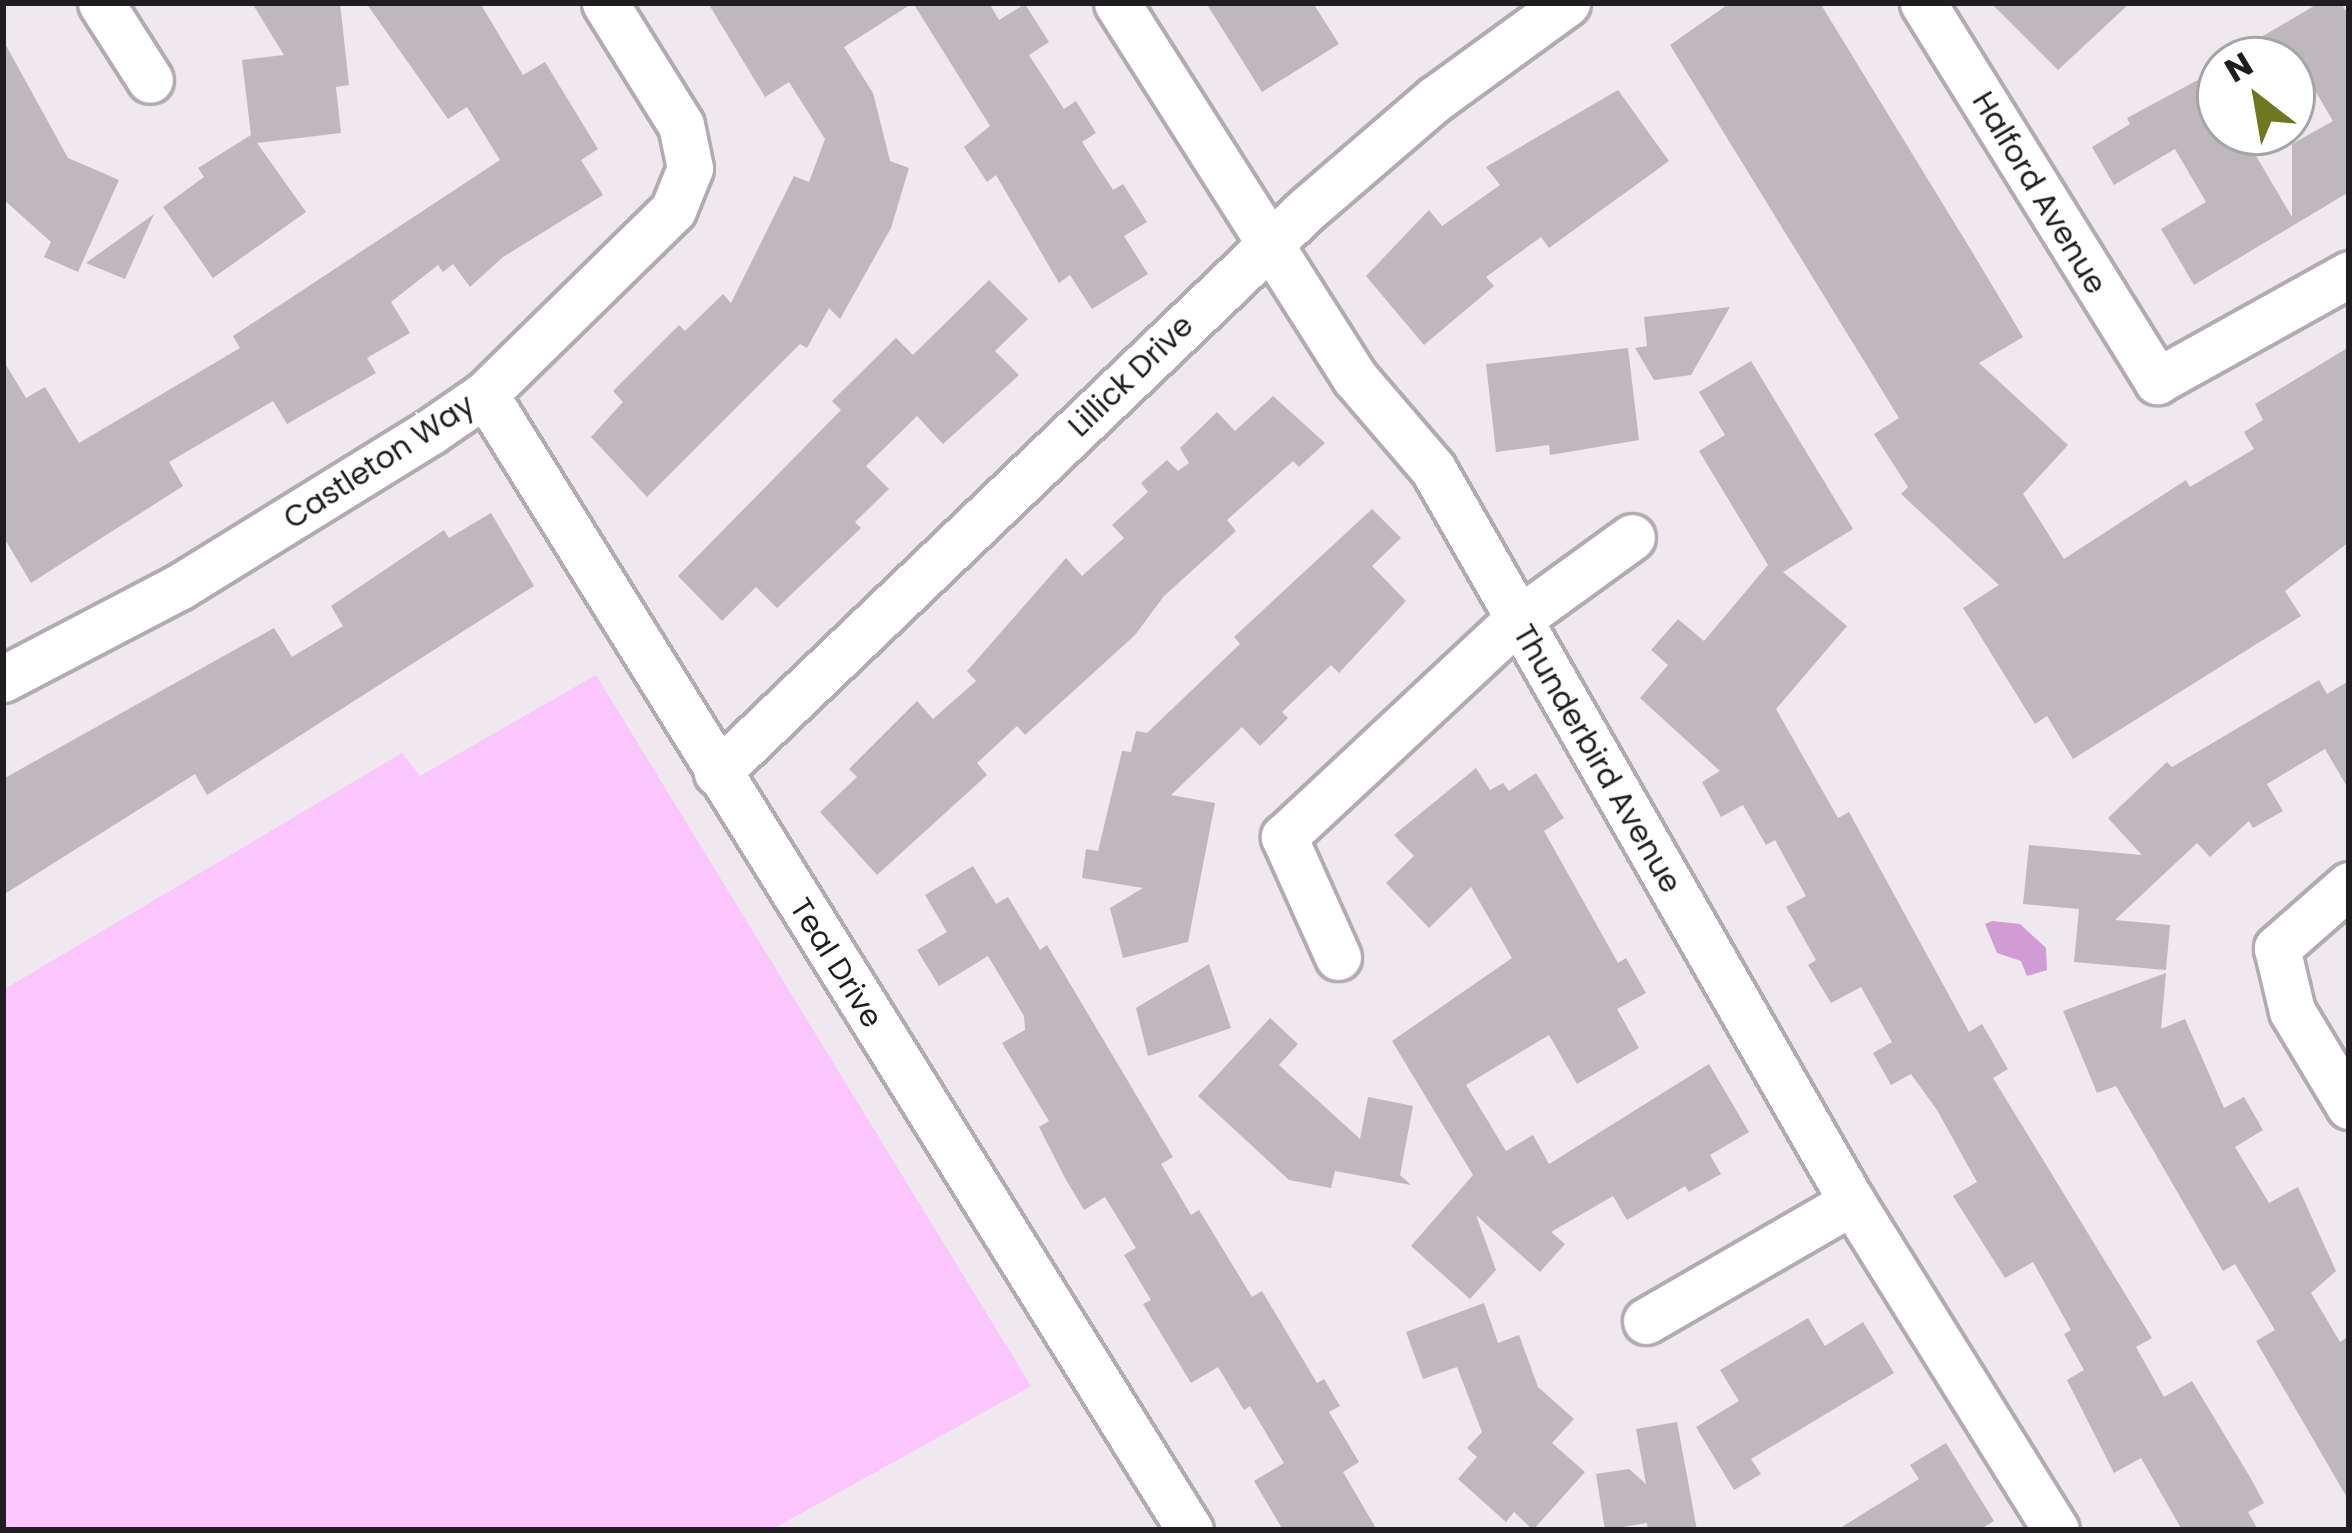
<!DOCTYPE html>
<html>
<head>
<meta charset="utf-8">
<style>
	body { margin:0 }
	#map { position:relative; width:2352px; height:1533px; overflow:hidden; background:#efe8ef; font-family:Poppins,sans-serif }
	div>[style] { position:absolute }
	.green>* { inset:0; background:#fbc5fe }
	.water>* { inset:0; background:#d19bd3 }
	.building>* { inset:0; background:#beb7be }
	.roads { filter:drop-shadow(3px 0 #b2abb2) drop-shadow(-3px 0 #b2abb2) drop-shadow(0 3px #b2abb2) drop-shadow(0 -3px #b2abb2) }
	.minor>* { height:45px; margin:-22.5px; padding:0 22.5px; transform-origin:22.5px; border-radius:22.5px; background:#fff }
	span { translate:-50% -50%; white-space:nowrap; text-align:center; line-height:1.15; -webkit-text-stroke:9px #fff; paint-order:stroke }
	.street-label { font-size:30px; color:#1f1d1f }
	.frame { position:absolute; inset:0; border:6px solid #1f1d1f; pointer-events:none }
	.north { position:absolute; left:2196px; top:36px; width:120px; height:120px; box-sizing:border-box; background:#fff; border:3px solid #a5a5a5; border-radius:50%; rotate:329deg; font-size:33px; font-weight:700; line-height:48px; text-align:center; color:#1f1d1f }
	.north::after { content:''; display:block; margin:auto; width:42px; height:54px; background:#6f7721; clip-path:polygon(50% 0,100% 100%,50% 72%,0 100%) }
</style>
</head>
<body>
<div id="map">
	<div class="green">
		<i style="clip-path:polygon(596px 675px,1031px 1386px,771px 1530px,3px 1530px,3px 990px,402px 753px,420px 776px)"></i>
	</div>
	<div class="water">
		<i style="clip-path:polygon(1992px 921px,2020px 924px,2046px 948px,2047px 970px,2027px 976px,2021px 961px,1997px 953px,1985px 924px)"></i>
	</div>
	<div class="building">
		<i style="clip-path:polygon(252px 3px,340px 3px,349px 85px,336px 87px,341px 133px,257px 143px,306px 212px,213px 278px,163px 207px,204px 177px,198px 168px,251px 135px,242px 60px,284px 55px)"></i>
		<i style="clip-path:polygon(366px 3px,480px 3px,523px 75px,545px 62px,598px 149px,581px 160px,603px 195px,503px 257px,470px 287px,453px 264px,443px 272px,438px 265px,391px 302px,410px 333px,367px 358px,376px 373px,287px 424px,273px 401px,169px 462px,183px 486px,31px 583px,3px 536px,3px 360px,26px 398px,45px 387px,79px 443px,240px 348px,233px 336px,500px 160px,467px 107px,448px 119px)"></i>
		<i style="clip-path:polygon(708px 3px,913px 3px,844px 47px,873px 93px,890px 161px,909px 168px,891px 228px,840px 319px,829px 308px,807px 348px,800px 344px,647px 497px,591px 437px,623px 402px,613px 391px,679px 325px,685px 331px,723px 294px,731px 303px,794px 176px,809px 182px,825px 139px,789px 82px,765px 97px)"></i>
		<i style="clip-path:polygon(913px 3px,989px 3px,999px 20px,1025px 4px,1049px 42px,1029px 55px,1064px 109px,1076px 101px,1096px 133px,1082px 142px,1113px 190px,1123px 184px,1147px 222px,1124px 236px,1148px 274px,1092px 309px,1070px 275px,1059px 283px,996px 175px,987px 182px,964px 147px,990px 126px)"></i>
		<i style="clip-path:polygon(1206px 3px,1313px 3px,1339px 44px,1262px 92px)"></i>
		<i style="clip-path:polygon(1730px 3px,1820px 3px,1971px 250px,2023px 337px,1979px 363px,2068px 445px,2023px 494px,2064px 559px,2186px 480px,2190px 487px,2254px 449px,2244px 432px,2263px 420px,2255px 404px,2349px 347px,2349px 542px,2285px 591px,2301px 616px,2073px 759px,2047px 716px,2035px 724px,1963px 608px,1999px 585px,1901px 494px,1908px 487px,1874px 434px,1899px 418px,1670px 45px)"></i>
		<i style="clip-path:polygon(1991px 3px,2130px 3px,2058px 70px)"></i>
		<i style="clip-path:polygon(2319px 3px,2341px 3px,2349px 16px,2349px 192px,2194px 285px,2161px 229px,2206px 202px,2175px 149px,2114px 185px,2092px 147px,2130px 124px,2127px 118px,2220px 68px,2220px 132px,2242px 132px,2292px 217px,2292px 144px,2333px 121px,2303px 70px,2292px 77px,2292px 60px,2269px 60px,2256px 40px)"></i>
		<i style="clip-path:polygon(3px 40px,68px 158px,119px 180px,78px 272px,44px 257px,51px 242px,3px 199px)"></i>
		<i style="clip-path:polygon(1618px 90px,1669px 161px,1549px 248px,1541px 237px,1486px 277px,1494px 286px,1424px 345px,1366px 276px,1429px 210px,1442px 226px,1500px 185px,1486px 167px)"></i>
		<i style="clip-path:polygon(154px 214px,125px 279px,86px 263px)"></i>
		<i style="clip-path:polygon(989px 280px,1028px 319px,995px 351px,1019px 375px,943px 444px,917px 416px,866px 466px,889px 489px,855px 522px,861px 528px,777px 608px,756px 587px,722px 621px,678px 576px,841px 410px,832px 401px,896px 338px,913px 355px)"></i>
		<i style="clip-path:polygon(1730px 307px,1691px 375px,1654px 380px,1635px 348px,1647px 346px,1644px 317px)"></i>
		<i style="clip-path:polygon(1628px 348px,1639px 440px,1550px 455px,1549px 445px,1496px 452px,1486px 364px)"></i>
		<i style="clip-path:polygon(1751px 361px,1853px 529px,1783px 572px,1847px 626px,1776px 709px,1838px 818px,1849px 812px,1969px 1032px,1982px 1024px,2008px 1069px,1993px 1078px,2152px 1338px,2136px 1347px,2164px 1397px,2192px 1381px,2250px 1477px,2264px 1503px,2248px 1512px,2258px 1530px,2182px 1530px,2141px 1458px,2114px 1473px,2067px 1380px,2084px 1370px,2064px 1334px,2071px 1330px,2033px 1262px,2005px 1278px,1953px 1196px,1977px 1182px,1937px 1110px,1911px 1074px,1891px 1085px,1873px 1053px,1892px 1042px,1861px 987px,1831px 1003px,1808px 965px,1816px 960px,1786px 907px,1806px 896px,1775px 840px,1766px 845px,1743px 805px,1721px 817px,1702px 782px,1720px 771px,1640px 698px,1668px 665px,1651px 650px,1678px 619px,1704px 641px,1768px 565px,1699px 451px,1725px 435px,1699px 392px)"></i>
		<i style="clip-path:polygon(1273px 396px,1325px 443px,1299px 467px,1293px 461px,1227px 520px,1236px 531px,1164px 596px,1135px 635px,1025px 735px,1017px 726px,977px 763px,987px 775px,877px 875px,820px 812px,857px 777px,849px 769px,917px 701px,933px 719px,976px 681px,967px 671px,1066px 558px,1082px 576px,1124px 538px,1112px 525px,1148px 492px,1141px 483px,1167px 460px,1178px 471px,1189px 463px,1180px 448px,1217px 412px,1235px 431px)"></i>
		<i style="clip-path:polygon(1372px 509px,1401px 538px,1372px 566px,1406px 601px,1339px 673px,1331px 665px,1282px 712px,1288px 718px,1260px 746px,1242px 727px,1171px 795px,1215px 803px,1188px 942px,1123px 958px,1110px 908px,1143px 888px,1082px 878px,1086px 849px,1098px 851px,1122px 751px,1131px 752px,1136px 731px,1147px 733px,1240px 644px,1234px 637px)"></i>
		<i style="clip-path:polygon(491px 513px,534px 586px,207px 795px,195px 774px,3px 895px,3px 779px,274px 628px,292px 657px,343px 626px,331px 606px,444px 530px,449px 538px)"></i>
		<i style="clip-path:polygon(2319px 680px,2327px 694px,2349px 681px,2349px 790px,2325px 749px,2267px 784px,2283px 811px,2253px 828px,2249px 821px,2210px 857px,2197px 843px,2115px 920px,2170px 925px,2166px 970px,2074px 962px,2079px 909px,2023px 904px,2029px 845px,2142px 855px,2108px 818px,2167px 762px,2172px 767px)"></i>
		<i style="clip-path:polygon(1476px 768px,1490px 790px,1503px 783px,1509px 791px,1536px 773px,1564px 818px,1544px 831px,1618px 963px,1626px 958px,1646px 993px,1617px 1009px,1639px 1048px,1577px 1084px,1549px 1035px,1466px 1085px,1506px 1151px,1533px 1135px,1549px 1164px,1709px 1064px,1749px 1132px,1710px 1155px,1721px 1174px,1689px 1192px,1685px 1186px,1627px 1220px,1613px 1196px,1551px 1232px,1565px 1244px,1540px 1272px,1476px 1215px,1496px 1270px,1470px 1299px,1411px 1246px,1473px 1175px,1392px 1041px,1512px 958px,1471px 887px,1429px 928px,1386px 883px,1414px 856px,1394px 835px)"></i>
		<i style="clip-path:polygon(973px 866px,996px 904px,1008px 897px,1040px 950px,1047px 945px,1173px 1157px,1161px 1164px,1191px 1215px,1199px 1210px,1252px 1297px,1262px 1291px,1317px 1383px,1324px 1379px,1340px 1406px,1329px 1412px,1359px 1462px,1343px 1472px,1377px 1530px,1283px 1530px,1254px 1481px,1284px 1463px,1250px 1406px,1244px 1410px,1218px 1367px,1191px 1383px,1143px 1304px,1151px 1300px,1124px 1255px,1136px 1248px,1105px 1197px,1084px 1210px,1065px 1178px,1039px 1127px,1049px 1121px,1002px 1043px,1025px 1030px,1024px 1016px,988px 956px,939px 986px,917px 950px,947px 932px,925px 895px)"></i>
		<i style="clip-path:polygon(1209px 964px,1231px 1028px,1148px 1056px,1136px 1008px)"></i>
		<i style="clip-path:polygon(2166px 973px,2161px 1029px,2185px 1019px,2224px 1108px,2244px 1097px,2263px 1130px,2235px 1147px,2269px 1203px,2298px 1187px,2336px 1271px,2311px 1293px,2340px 1342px,2349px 1336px,2349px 1501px,2256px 1341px,2275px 1330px,2235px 1264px,2223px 1271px,2116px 1086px,2097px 1093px,2063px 1011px)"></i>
		<i style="clip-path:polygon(1270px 1018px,1298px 1044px,1279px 1065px,1360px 1139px,1368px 1097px,1413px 1106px,1400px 1175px,1411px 1185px,1335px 1171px,1331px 1188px,1289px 1180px,1198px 1096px)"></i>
		<i style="clip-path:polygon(1484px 1303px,1498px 1343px,1519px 1335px,1538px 1387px,1574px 1419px,1552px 1443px,1585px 1472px,1533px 1530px,1514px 1512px,1506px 1522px,1458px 1479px,1477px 1457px,1467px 1448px,1482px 1432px,1457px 1367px,1423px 1379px,1406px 1332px)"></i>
		<i style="clip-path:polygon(1808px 1318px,1825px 1346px,1863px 1322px,1894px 1373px,1751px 1459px,1761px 1474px,1734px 1490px,1696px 1427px,1739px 1401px,1720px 1370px)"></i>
		<i style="clip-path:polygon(1677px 1422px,1697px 1530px,1648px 1530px,1647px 1523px,1605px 1530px,1596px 1474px,1629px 1469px,1646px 1484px,1636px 1429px)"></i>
		<i style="clip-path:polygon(1946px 1443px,1994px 1521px,1979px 1530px,1837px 1530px,1919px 1479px,1910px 1465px)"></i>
	</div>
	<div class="roads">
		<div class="minor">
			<i style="left:101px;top:3px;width:91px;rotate:57.5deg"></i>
			<i style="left:1117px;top:3px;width:444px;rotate:57.6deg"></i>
			<i style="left:1355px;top:378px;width:120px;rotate:49.4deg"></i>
			<i style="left:1433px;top:469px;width:844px;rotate:60.25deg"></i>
			<i style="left:1852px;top:1202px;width:386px;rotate:58.1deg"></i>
			<i style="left:1923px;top:3px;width:445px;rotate:58.2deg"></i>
			<i style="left:2157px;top:381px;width:220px;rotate:-29.1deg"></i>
			<i style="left:485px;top:394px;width:1337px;rotate:58.18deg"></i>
			<i style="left:3px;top:679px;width:199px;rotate:-27.6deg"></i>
			<i style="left:179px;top:587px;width:295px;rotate:-31.7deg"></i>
			<i style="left:430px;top:432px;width:67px;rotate:-34.6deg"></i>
			<i style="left:485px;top:394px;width:263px;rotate:-44.4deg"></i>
			<i style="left:673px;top:210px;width:45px;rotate:-68deg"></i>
			<i style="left:690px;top:168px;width:44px;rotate:-101.8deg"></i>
			<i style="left:681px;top:125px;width:144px;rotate:-121.9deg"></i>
			<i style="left:717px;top:773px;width:816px;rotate:-43.71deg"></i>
			<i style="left:1307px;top:209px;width:169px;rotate:-40.7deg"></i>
			<i style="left:1435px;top:99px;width:163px;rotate:-36deg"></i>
			<i style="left:2349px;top:885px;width:96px;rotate:138.8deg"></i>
			<i style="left:2277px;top:948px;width:65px;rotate:76.6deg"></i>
			<i style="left:2292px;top:1011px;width:111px;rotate:59deg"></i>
			<i style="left:1338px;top:957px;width:132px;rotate:-114.2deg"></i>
			<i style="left:1284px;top:837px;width:317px;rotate:-43deg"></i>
			<i style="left:1516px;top:621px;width:143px;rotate:-35.9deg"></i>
			<i style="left:1646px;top:1321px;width:238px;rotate:-30deg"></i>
		</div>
	</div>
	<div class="street-label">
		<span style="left:2039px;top:193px;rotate:59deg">Halford Avenue</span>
		<span style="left:1131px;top:376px;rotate:-44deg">Lillick Drive</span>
		<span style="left:379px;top:462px;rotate:-33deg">Castleton Way</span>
		<span style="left:1597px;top:759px;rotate:60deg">Thunderbird Avenue</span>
		<span style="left:836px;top:963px;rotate:58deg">Teal Drive</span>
	</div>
	<div class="frame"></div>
	<div class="north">N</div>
</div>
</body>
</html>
